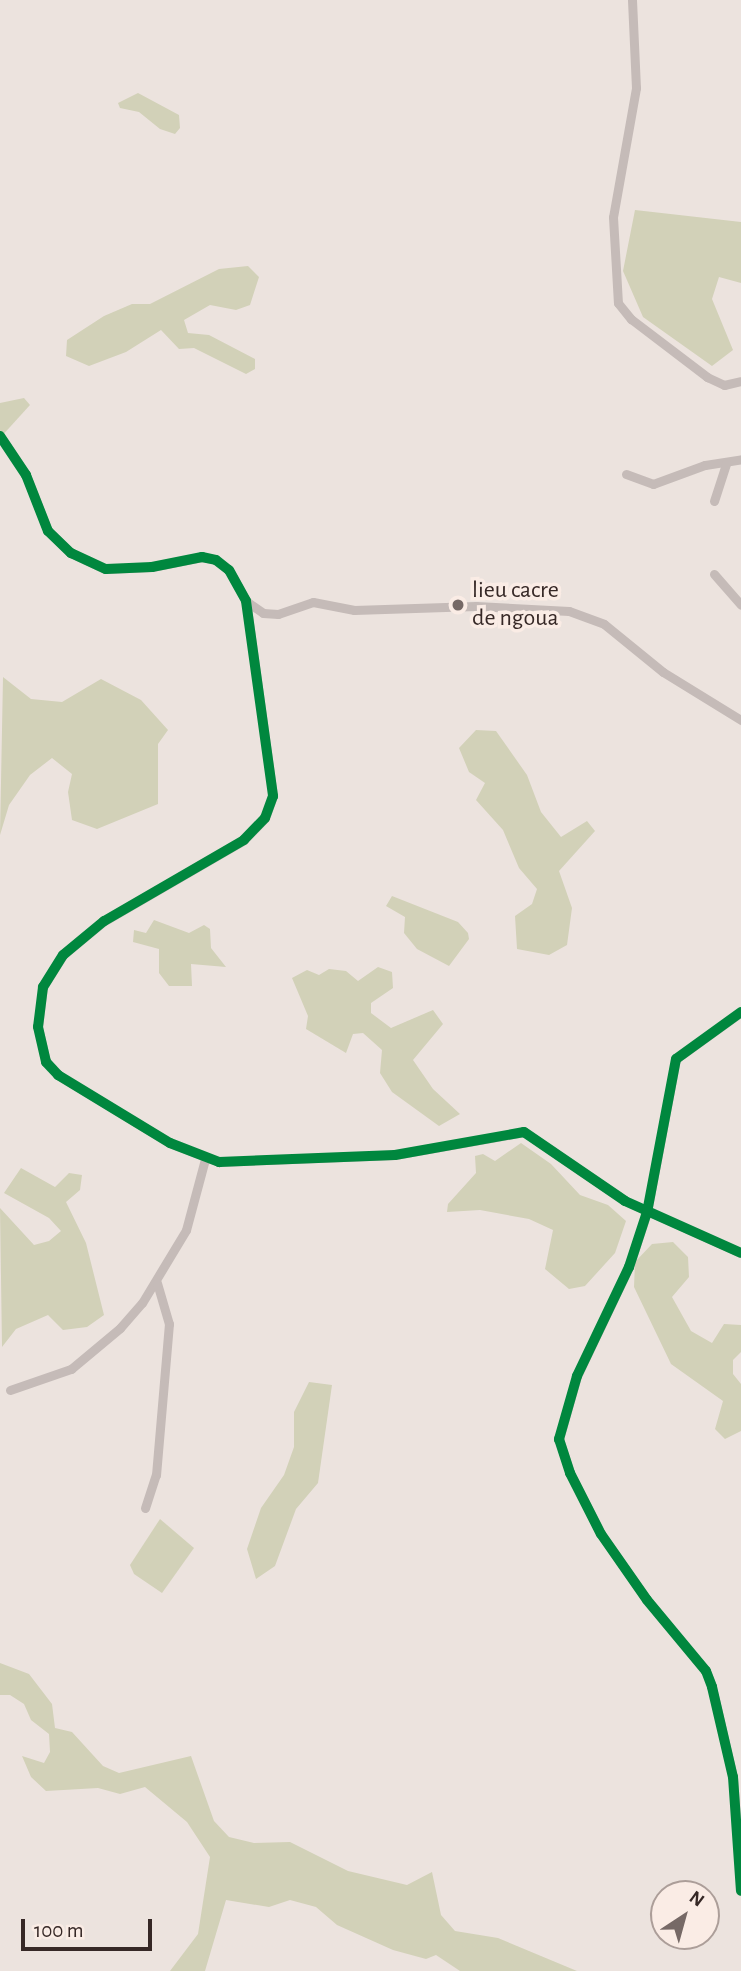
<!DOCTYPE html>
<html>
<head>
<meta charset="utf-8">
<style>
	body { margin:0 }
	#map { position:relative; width:741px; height:1971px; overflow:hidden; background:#ece3de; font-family:"Alegreya Sans",sans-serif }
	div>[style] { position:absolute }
	.green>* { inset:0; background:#d2d1b8 }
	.minor>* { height:9px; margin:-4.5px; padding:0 4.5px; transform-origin:4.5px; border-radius:4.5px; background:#c5bbb8 }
	.cycleway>* { height:10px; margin:-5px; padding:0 5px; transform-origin:5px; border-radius:5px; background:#00873e }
	.dots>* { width:19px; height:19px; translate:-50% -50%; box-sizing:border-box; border:4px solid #faece5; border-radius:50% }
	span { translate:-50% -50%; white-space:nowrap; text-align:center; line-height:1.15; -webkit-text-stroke:7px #faece5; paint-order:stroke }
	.poi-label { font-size:24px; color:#362826 }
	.left { translate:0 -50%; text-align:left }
	.north { position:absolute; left:650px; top:1880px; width:70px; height:70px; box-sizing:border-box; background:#faece5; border:2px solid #ac9e99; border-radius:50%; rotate:36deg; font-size:19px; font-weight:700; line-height:28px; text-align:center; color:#362826 }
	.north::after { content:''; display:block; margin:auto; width:24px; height:32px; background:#766966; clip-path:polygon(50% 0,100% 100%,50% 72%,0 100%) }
	.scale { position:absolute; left:21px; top:1919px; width:131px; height:32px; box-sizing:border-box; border:4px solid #362826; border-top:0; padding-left:9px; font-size:21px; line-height:24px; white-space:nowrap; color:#362826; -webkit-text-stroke:5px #faece5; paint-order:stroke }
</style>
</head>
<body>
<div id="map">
	<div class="green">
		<i style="clip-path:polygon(138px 93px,179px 115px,180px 128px,175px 134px,160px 129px,139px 112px,120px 108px,118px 103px)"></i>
		<i style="clip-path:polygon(635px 210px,741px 222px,741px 283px,719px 277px,712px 299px,733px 350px,712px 366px,643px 317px,623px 271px)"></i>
		<i style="clip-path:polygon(248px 266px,259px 277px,250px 305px,236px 310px,210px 305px,184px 320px,188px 333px,209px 335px,255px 359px,255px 369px,246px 374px,194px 348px,179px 349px,161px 330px,126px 352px,89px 366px,66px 356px,67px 340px,104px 316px,132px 304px,150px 304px,219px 269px)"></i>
		<i style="clip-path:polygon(24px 398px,30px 405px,0 438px,0 403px)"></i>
		<i style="clip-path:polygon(3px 677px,31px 699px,62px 702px,101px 679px,141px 700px,168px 730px,158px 744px,158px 804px,97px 829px,72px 820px,68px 792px,72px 774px,52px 758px,30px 775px,9px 805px,0 835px)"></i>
		<i style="clip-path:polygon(476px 730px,496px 731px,527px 775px,541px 812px,561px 837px,587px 821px,595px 831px,559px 871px,572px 908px,567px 945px,549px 955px,517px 949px,515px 916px,532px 904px,537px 889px,519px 868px,503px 830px,476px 800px,485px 783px,469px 772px,459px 748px)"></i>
		<i style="clip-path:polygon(392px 896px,458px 922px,468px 933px,469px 939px,449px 966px,417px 949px,404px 933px,405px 917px,386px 906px)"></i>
		<i style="clip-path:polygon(154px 920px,189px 933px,204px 925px,210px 929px,211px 948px,226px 967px,191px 964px,192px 986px,169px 986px,159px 973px,159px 949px,133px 942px,134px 930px,146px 933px)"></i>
		<i style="clip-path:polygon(378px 967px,392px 972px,393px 988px,371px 1003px,371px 1013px,391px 1028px,433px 1010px,443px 1024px,413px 1060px,433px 1089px,460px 1114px,439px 1126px,392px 1092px,380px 1073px,382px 1050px,363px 1033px,353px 1034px,346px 1053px,306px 1029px,308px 1016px,292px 978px,307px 970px,319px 975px,329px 969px,346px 971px,358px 981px)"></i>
		<i style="clip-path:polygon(521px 1143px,551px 1164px,580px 1195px,608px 1205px,626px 1221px,615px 1253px,585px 1286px,569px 1289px,545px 1269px,553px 1230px,529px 1219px,480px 1210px,447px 1212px,448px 1204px,476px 1173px,475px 1156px,483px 1154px,495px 1161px)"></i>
		<i style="clip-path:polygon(21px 1168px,55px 1187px,69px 1173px,82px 1175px,80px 1190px,66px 1202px,86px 1243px,104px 1315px,87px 1327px,63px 1330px,48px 1315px,16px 1329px,2px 1347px,0 1208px,34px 1245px,49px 1241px,61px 1231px,49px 1218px,4px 1193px)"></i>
		<i style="clip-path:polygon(673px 1242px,688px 1257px,689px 1277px,672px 1297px,691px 1331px,712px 1343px,724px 1324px,741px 1325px,741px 1352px,733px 1360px,733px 1374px,741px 1384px,741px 1431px,725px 1439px,715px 1429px,723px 1401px,671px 1364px,634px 1287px,635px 1262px,652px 1244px)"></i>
		<i style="clip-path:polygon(309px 1382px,332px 1385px,318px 1483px,296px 1509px,275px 1566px,256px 1579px,247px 1549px,261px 1508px,284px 1475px,294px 1447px,294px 1412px)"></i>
		<i style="clip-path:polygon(160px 1519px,194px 1548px,162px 1593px,134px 1574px,130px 1565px)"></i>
		<i style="clip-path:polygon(0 1663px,29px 1674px,52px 1704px,55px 1728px,72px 1732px,103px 1766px,119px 1773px,191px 1756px,214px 1821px,229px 1837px,254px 1843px,290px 1842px,348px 1871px,407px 1885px,432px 1872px,441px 1915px,455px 1931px,498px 1938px,577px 1971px,460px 1971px,436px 1955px,426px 1959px,393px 1950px,337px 1925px,316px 1907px,290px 1900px,269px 1907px,226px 1900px,205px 1971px,170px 1971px,198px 1934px,210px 1857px,187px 1822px,145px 1787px,120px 1794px,98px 1788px,46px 1791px,31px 1777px,22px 1756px,44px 1763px,50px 1752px,49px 1734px,31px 1720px,24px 1704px,10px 1695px,0 1695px)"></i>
	</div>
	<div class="minor">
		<i style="left:632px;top:0;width:88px;rotate:87.4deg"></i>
		<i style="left:636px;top:88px;width:131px;rotate:100.1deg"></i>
		<i style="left:613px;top:217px;width:86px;rotate:86.7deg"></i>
		<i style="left:618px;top:303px;width:21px;rotate:51deg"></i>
		<i style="left:631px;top:319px;width:96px;rotate:37.3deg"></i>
		<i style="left:707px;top:377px;width:19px;rotate:25deg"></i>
		<i style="left:724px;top:385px;width:17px;rotate:-13deg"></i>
		<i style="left:0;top:436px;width:47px;rotate:56.3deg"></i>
		<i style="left:26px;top:475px;width:60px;rotate:68.6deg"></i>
		<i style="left:48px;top:531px;width:32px;rotate:44deg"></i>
		<i style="left:71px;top:553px;width:38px;rotate:25deg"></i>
		<i style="left:106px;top:569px;width:46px;rotate:-2.5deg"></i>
		<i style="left:152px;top:567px;width:51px;rotate:-11.3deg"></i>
		<i style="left:202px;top:557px;width:14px;rotate:12deg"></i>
		<i style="left:216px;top:560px;width:16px;rotate:38deg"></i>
		<i style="left:229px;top:570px;width:35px;rotate:61deg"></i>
		<i style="left:246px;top:601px;width:197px;rotate:82.1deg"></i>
		<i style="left:273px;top:796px;width:23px;rotate:110deg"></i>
		<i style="left:265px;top:818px;width:30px;rotate:134deg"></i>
		<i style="left:244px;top:840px;width:162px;rotate:149.9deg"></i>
		<i style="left:104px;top:921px;width:53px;rotate:140.3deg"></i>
		<i style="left:63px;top:955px;width:38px;rotate:122deg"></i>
		<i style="left:43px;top:987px;width:40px;rotate:97.1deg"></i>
		<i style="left:38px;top:1027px;width:36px;rotate:77deg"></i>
		<i style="left:46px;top:1062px;width:18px;rotate:47deg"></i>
		<i style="left:58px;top:1075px;width:131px;rotate:31.3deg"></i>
		<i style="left:170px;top:1143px;width:53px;rotate:21.2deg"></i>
		<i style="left:219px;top:1162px;width:176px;rotate:-2.3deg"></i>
		<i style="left:395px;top:1155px;width:131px;rotate:-10.1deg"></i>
		<i style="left:524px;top:1132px;width:122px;rotate:34.3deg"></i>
		<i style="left:625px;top:1201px;width:127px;rotate:24.1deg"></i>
		<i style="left:626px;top:474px;width:29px;rotate:20deg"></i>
		<i style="left:653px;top:484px;width:55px;rotate:-20.1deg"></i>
		<i style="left:705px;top:465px;width:36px;rotate:-9deg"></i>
		<i style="left:714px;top:501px;width:40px;rotate:-72deg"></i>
		<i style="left:714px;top:574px;width:41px;rotate:48.9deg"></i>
		<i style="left:246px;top:601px;width:21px;rotate:35deg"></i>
		<i style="left:263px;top:613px;width:15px;rotate:4deg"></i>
		<i style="left:278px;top:614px;width:37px;rotate:-19deg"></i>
		<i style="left:313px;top:602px;width:42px;rotate:11deg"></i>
		<i style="left:354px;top:610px;width:122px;rotate:-1.9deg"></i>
		<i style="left:476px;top:606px;width:93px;rotate:3.1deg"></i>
		<i style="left:569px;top:611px;width:37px;rotate:20deg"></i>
		<i style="left:604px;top:624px;width:76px;rotate:39.1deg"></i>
		<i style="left:663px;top:672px;width:92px;rotate:31.6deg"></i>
		<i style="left:741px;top:1012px;width:80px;rotate:144.1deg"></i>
		<i style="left:676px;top:1059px;width:156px;rotate:100.7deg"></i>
		<i style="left:647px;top:1212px;width:58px;rotate:108.1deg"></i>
		<i style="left:629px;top:1267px;width:121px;rotate:115.5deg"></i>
		<i style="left:577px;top:1376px;width:66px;rotate:105.9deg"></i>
		<i style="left:559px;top:1439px;width:36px;rotate:72deg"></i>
		<i style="left:570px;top:1473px;width:68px;rotate:63.1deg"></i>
		<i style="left:601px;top:1534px;width:80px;rotate:55.1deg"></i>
		<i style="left:647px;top:1600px;width:92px;rotate:50.3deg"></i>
		<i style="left:706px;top:1671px;width:17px;rotate:69deg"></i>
		<i style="left:712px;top:1687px;width:92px;rotate:76.9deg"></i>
		<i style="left:733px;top:1777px;width:114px;rotate:86deg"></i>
		<i style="left:10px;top:1390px;width:65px;rotate:-19deg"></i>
		<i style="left:71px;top:1369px;width:64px;rotate:-39.9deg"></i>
		<i style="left:120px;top:1328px;width:33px;rotate:-49deg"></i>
		<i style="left:142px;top:1303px;width:85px;rotate:-58.9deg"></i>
		<i style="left:186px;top:1230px;width:73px;rotate:-75deg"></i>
		<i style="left:145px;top:1508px;width:35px;rotate:-72deg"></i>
		<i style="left:156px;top:1475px;width:152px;rotate:-85.1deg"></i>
		<i style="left:169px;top:1324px;width:43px;rotate:-106.3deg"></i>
	</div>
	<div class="cycleway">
		<i style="left:0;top:436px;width:47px;rotate:56.3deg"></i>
		<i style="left:26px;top:475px;width:60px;rotate:68.6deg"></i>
		<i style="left:48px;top:531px;width:32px;rotate:44deg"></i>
		<i style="left:71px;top:553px;width:38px;rotate:25deg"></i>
		<i style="left:106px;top:569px;width:46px;rotate:-2.5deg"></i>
		<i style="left:152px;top:567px;width:51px;rotate:-11.3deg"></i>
		<i style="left:202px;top:557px;width:14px;rotate:12deg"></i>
		<i style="left:216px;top:560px;width:16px;rotate:38deg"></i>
		<i style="left:229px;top:570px;width:35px;rotate:61deg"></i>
		<i style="left:246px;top:601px;width:197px;rotate:82.1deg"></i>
		<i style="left:273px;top:796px;width:23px;rotate:110deg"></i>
		<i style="left:265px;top:818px;width:30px;rotate:134deg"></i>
		<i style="left:244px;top:840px;width:162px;rotate:149.9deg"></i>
		<i style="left:104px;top:921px;width:53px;rotate:140.3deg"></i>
		<i style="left:63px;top:955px;width:38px;rotate:122deg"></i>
		<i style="left:43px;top:987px;width:40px;rotate:97.1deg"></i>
		<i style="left:38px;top:1027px;width:36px;rotate:77deg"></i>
		<i style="left:46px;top:1062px;width:18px;rotate:47deg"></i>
		<i style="left:58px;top:1075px;width:131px;rotate:31.3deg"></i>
		<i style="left:170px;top:1143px;width:53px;rotate:21.2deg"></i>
		<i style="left:219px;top:1162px;width:176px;rotate:-2.3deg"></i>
		<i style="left:395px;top:1155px;width:131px;rotate:-10.1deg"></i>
		<i style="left:524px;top:1132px;width:122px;rotate:34.3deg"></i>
		<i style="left:625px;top:1201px;width:127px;rotate:24.1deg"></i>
		<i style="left:741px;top:1012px;width:80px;rotate:144.1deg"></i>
		<i style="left:676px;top:1059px;width:156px;rotate:100.7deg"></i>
		<i style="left:647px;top:1212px;width:58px;rotate:108.1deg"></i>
		<i style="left:629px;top:1267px;width:121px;rotate:115.5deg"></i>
		<i style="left:577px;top:1376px;width:66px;rotate:105.9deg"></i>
		<i style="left:559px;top:1439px;width:36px;rotate:72deg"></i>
		<i style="left:570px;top:1473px;width:68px;rotate:63.1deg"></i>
		<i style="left:601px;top:1534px;width:80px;rotate:55.1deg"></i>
		<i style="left:647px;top:1600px;width:92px;rotate:50.3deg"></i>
		<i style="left:706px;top:1671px;width:17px;rotate:69deg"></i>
		<i style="left:712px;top:1687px;width:92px;rotate:76.9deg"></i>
		<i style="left:733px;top:1777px;width:114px;rotate:86deg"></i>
	</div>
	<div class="dots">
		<i style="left:458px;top:605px;background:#766966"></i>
	</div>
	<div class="poi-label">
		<span class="left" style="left:472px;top:605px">lieu cacre<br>de ngoua</span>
	</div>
	<div class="north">N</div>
	<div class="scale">100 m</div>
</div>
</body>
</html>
